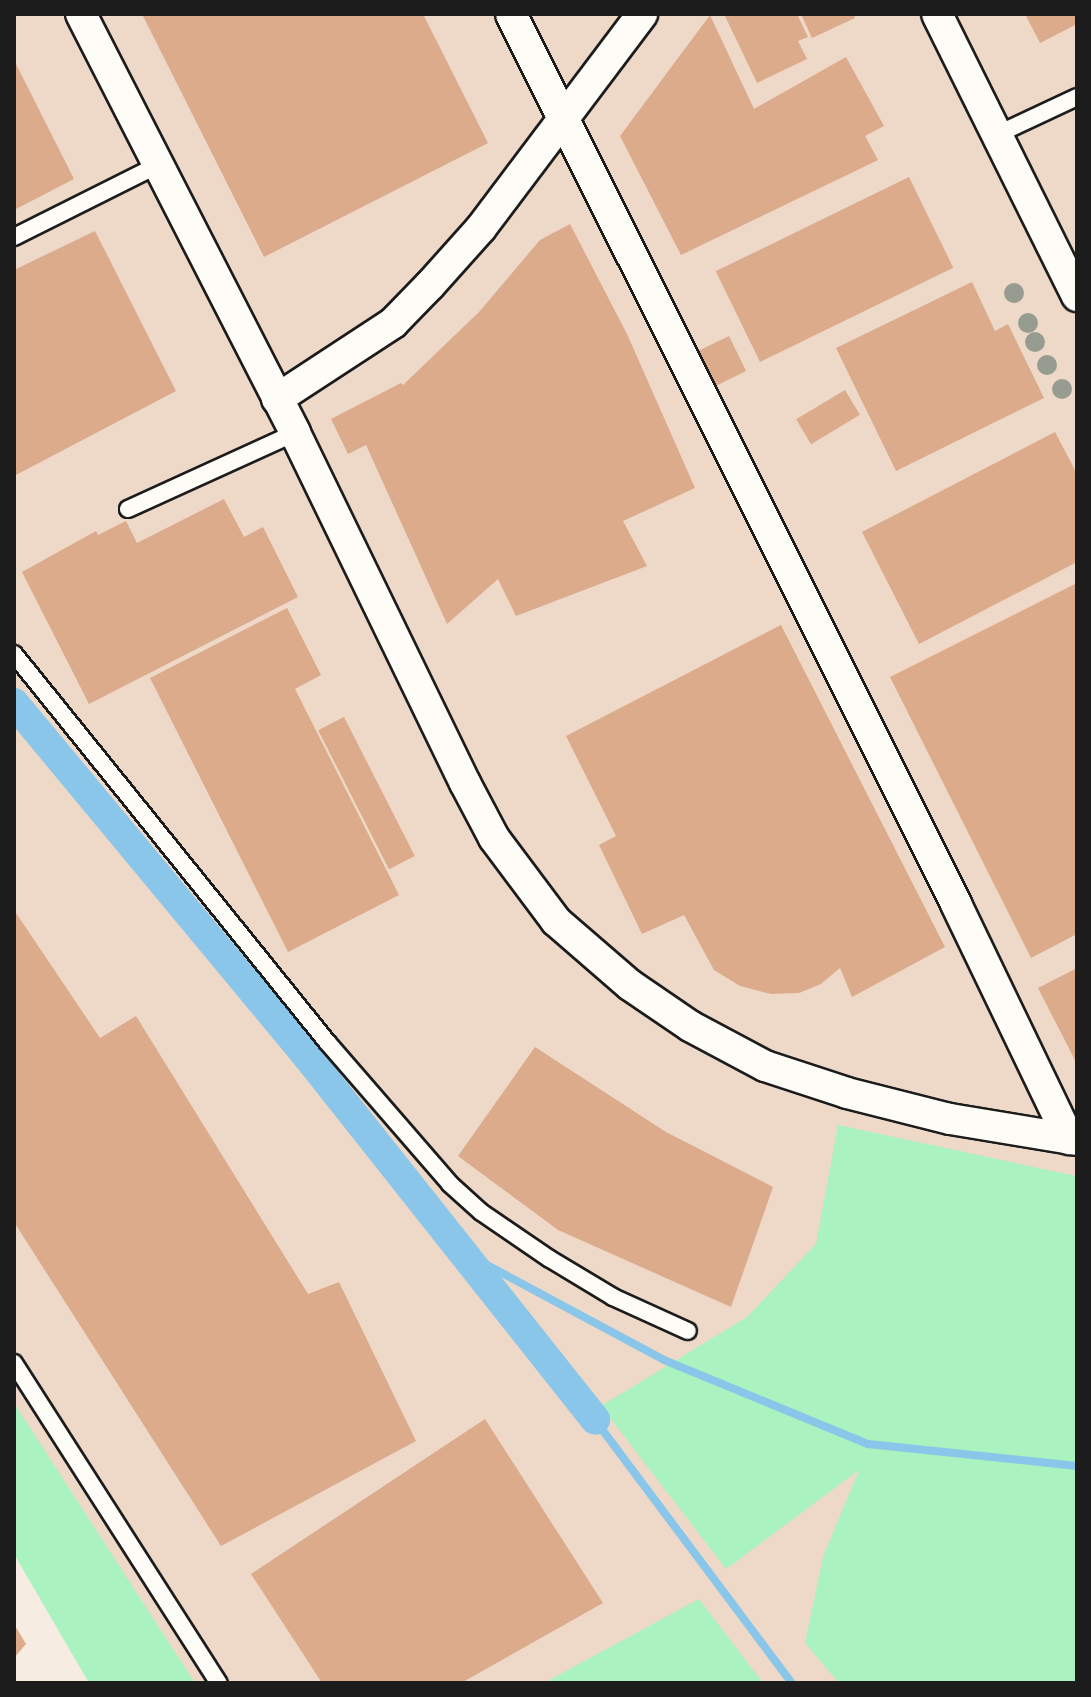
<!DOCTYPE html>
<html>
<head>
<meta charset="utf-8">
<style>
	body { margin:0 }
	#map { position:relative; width:1091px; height:1697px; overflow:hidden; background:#f6ece2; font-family:"Patrick Hand",sans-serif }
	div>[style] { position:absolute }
	.built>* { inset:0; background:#eed8c8 }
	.green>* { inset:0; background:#aaf2bf }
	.stream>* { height:8px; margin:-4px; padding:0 4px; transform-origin:4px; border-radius:4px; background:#89c6e9 }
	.canal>* { height:30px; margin:-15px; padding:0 15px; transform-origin:15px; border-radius:15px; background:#89c6e9 }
	.building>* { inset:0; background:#dbab8c; transform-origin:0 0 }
	.roads { filter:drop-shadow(2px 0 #1c1c1c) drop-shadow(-2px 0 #1c1c1c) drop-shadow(0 2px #1c1c1c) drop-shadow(0 -2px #1c1c1c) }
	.lane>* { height:16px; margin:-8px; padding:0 8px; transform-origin:8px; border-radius:8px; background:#fdfcf7 }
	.street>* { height:30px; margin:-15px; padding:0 15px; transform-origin:15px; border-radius:15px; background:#fdfcf7 }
	.trees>* { width:20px; height:20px; margin:-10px; border-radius:50%; background:#969d90 }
	span { translate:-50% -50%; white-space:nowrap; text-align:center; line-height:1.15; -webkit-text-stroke:8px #fdfcf7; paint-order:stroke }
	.frame { position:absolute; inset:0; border:16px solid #1c1c1c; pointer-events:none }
</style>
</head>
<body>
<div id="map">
	<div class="built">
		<i style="clip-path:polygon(14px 14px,1077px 14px,1077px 1683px,188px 1683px,14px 1428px)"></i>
	</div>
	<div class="green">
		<i style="clip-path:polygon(838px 1125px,1076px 1176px,1077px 1683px,839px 1683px,805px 1643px,823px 1557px,859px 1470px,726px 1569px,601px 1406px,747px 1317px,816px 1244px)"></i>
		<i style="clip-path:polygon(14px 1403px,195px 1683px,89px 1683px,14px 1554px)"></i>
		<i style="clip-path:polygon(699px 1599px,763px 1683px,544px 1683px)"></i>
	</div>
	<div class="stream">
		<i style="left:461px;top:1251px;width:230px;rotate:28.2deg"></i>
		<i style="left:664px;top:1360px;width:221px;rotate:22.4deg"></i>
		<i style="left:868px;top:1444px;width:210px;rotate:6deg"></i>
		<i style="left:595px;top:1420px;width:329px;rotate:53.2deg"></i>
	</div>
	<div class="canal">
		<i style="left:14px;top:703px;width:459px;rotate:50.3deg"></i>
		<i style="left:307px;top:1056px;width:464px;rotate:51.6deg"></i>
	</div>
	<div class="building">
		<i style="clip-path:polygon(142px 14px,423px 14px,488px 143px,264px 257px)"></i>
		<i style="clip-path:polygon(724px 14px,797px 14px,808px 37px,798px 41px,807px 59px,757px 83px)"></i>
		<i style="clip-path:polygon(801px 14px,854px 14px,855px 18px,812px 38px)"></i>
		<i style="clip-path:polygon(1025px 14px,1077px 14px,1077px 24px,1040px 43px)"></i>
		<i style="clip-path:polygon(710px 15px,754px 109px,846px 57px,884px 126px,865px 136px,878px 160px,681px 255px,620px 136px)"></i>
		<i style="clip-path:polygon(14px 60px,74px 179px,14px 210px)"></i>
		<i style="left:909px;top:177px;width:101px;height:215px;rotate:64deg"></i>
		<i style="clip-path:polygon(570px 224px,627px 334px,695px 488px,623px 521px,647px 566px,516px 616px,498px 579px,447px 624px,366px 445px,348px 454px,331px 419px,401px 383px,403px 385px,479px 312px,540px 240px)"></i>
		<i style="clip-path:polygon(95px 231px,176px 391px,14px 476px,14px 270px)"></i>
		<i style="clip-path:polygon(972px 282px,995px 331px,1008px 324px,1044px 398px,896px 471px,836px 348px)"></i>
		<i style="left:729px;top:336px;width:39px;height:39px;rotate:64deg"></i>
		<i style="left:845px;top:390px;width:29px;height:57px;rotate:59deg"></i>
		<i style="clip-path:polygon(1055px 432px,1077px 474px,1077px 562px,919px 644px,862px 532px)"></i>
		<i style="clip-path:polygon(224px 499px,244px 537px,263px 527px,298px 597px,89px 704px,22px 572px,96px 531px,98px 535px,126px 521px,137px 543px)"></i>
		<i style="clip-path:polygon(1077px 583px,1077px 934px,1031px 958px,890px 677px)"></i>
		<i style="clip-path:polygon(287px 608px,321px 675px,295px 689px,399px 895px,288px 952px,150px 678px)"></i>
		<i style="clip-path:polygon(781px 625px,945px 947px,852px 997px,840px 968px,821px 984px,799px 993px,771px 994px,740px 986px,714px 970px,684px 915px,642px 934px,599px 845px,616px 836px,566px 736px)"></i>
		<i style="left:344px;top:717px;width:156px;height:29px;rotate:63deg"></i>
		<i style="clip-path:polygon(14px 910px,100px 1038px,136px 1016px,308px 1294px,339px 1282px,416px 1441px,221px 1546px,14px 1222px)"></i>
		<i style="clip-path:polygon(1077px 968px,1077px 1064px,1038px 988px)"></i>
		<i style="clip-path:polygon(535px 1047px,666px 1132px,773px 1187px,731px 1307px,558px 1230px,458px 1156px)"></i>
		<i style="clip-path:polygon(485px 1419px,603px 1603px,461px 1683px,322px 1683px,251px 1574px)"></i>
		<i style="clip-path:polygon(14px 1624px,26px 1644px,14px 1658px)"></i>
	</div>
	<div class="roads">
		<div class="lane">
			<i style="left:998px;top:134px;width:87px;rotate:-25.1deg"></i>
			<i style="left:14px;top:237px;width:161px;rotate:-26.6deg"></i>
			<i style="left:128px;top:509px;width:183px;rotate:-24.5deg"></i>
			<i style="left:14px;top:654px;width:500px;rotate:51.1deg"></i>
			<i style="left:328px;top:1043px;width:186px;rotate:49.1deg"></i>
			<i style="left:450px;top:1184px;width:42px;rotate:42.1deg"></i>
			<i style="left:481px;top:1212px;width:83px;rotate:34.3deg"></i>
			<i style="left:550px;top:1259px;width:74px;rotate:31.1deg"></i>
			<i style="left:613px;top:1297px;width:82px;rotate:24.4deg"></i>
			<i style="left:14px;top:1363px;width:380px;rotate:57.4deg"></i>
		</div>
		<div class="street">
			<i style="left:81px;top:14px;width:470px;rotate:62.9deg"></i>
			<i style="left:295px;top:433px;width:389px;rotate:64.1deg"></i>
			<i style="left:465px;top:783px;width:62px;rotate:62.2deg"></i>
			<i style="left:494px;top:838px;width:104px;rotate:53.2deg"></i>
			<i style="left:556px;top:921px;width:98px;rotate:40.9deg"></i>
			<i style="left:630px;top:985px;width:73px;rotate:34.3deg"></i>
			<i style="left:690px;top:1026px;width:85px;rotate:28.1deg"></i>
			<i style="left:765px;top:1066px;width:86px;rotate:18.2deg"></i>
			<i style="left:847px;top:1093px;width:106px;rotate:14.2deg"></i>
			<i style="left:950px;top:1119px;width:129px;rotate:9.4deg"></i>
			<i style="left:511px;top:14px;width:995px;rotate:63.43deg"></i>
			<i style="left:956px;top:904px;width:261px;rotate:64.3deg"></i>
			<i style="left:937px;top:14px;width:315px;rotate:63.6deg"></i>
			<i style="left:277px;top:399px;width:139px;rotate:-33.2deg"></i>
			<i style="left:393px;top:323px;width:53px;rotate:-45.8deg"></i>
			<i style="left:430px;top:285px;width:76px;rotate:-48.2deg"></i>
			<i style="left:481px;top:228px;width:268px;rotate:-53deg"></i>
		</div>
	</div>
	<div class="trees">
		<i style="left:1014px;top:293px"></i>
		<i style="left:1028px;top:323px"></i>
		<i style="left:1035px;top:342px"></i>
		<i style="left:1047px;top:365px"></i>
		<i style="left:1062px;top:389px"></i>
	</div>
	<div class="frame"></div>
</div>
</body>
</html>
